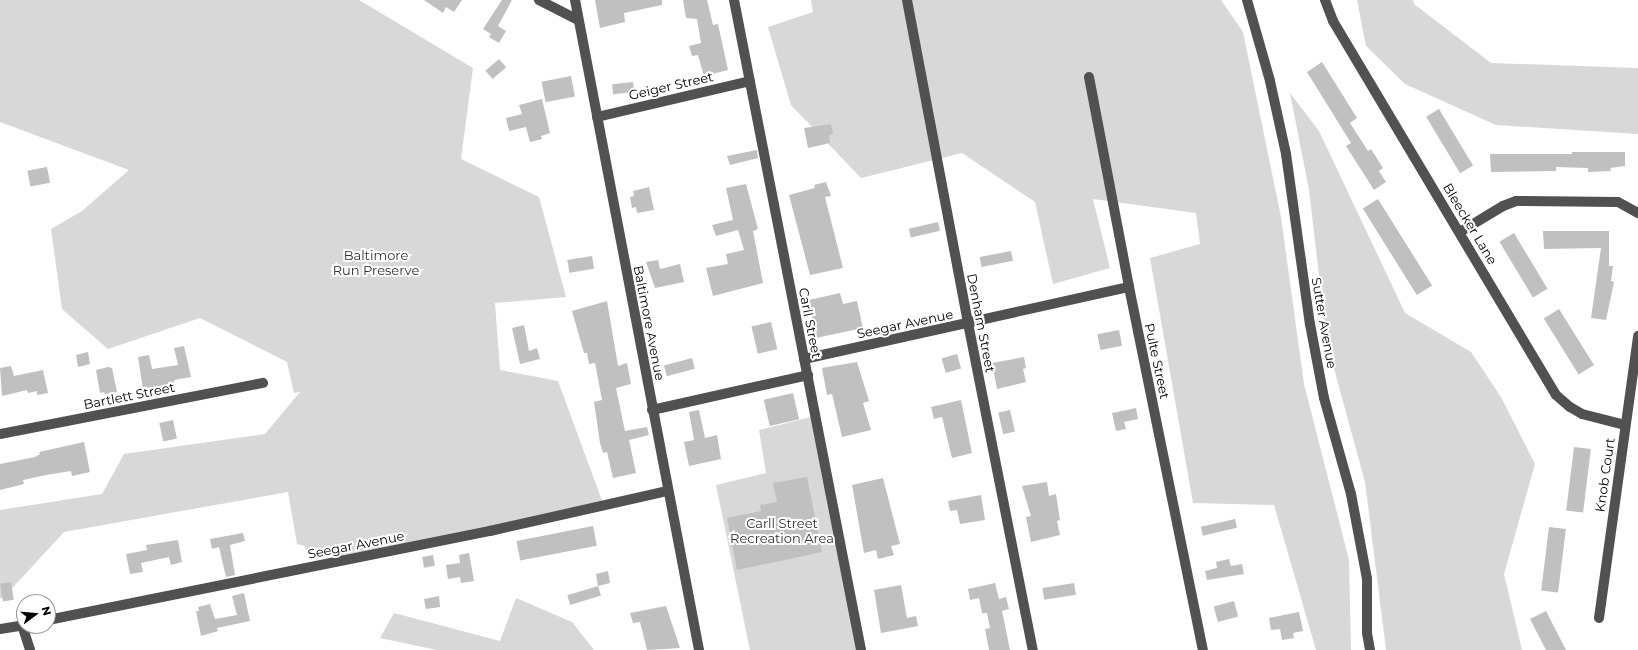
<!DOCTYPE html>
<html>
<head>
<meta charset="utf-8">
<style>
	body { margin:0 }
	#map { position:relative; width:1638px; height:650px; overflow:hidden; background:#fff; font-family:Montserrat,sans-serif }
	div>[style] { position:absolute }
	.green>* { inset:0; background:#d8d8d8 }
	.building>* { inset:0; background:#c0c0c0; transform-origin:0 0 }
	.minor>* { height:10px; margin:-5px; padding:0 5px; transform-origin:5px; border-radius:5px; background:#515151 }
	span { translate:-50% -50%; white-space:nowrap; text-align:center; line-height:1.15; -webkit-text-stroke:4px #fff; paint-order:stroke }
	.street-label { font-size:13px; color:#000 }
	.park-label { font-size:13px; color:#2f2f2f }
	.north { position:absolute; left:16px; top:594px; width:40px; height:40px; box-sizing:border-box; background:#fff; border:1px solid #999; border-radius:50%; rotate:74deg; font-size:11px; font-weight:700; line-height:16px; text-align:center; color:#000 }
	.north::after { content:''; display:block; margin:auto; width:14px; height:18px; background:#000; clip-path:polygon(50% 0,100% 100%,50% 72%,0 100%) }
</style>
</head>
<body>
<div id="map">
	<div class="green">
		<i style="clip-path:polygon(0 0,359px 0,473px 68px,461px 159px,539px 197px,566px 297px,495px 303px,500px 370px,558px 381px,604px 506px,352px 559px,317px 550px,306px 552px,305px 546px,297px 544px,288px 492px,64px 532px,4px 597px,0 598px,0 510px,102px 494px,124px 454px,265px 434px,300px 392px,294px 393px,287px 362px,200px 318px,108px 349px,62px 309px,51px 229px,82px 211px,129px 170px,0 122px)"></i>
		<i style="clip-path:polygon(811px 0,1221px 0,1243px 32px,1281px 217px,1304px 384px,1349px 560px,1351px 650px,1316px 650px,1274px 505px,1193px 503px,1150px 258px,1200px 244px,1196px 213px,1093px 199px,1110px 268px,1053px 284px,1035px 202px,962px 153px,861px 178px,791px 105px,768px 27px,813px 12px)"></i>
		<i style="clip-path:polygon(1357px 0,1413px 0,1414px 4px,1491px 63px,1638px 68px,1638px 134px,1496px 125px,1405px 84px,1366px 46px)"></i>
		<i style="clip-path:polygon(1290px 93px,1319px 131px,1405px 313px,1471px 352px,1501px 397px,1535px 464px,1504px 574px,1522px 650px,1386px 650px,1365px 482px,1327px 343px,1309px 190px)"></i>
		<i style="clip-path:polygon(815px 416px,861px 650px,750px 650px,716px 485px,766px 473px,759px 430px)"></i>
		<i style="clip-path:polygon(516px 598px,572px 622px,594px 650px,437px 650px,380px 638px,394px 613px,500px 641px)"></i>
	</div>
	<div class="building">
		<i style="clip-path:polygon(424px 0,462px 0,454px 12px,446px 7px,443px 13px)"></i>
		<i style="clip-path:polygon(502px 0,512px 0,498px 26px,506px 31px,499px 43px,489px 37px,491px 34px,483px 29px)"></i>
		<i style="clip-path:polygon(595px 0,662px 0,662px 5px,624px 13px,625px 22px,600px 28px)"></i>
		<i style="clip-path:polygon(683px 0,707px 0,713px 25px,718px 24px,728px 70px,704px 76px,698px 55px,692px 56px,689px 46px,701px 43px,697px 19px,686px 18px)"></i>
		<i style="left:499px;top:59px;width:11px;height:18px;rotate:49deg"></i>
		<i style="clip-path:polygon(1322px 62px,1357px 118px,1350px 123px,1368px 151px,1371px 149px,1383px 168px,1379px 171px,1386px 182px,1374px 190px,1346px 146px,1351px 143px,1307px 72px)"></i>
		<i style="left:571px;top:76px;width:21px;height:30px;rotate:79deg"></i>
		<i style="left:633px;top:82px;width:10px;height:21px;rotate:84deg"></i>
		<i style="clip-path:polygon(542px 99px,550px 133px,541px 136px,542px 139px,530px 142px,526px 127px,509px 131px,506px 118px,522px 114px,519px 105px)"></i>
		<i style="left:1439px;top:109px;width:66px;height:15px;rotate:59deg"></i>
		<i style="clip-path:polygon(831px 124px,833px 134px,829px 135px,830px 143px,808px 148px,804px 128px)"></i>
		<i style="clip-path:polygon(757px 150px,758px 158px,730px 165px,727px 156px)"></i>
		<i style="clip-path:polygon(1572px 152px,1625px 152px,1625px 166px,1610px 168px,1611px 171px,1588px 172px,1588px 168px,1556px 167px,1556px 171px,1491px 172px,1490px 154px,1572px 154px)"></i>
		<i style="left:47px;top:167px;width:16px;height:20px;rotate:79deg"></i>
		<i style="clip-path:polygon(826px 182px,831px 196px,825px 197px,843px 268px,810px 275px,789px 195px,815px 188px,814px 185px)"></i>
		<i style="clip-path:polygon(746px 184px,758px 229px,753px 231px,763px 283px,713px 296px,706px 268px,728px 264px,726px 254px,744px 250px,738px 230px,716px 236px,712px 225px,733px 220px,726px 188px)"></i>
		<i style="clip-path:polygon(649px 187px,654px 210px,637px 213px,636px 207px,632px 208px,630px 197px,634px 196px,633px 191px)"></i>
		<i style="left:1378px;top:199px;width:102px;height:18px;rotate:58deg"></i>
		<i style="left:938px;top:222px;width:9px;height:30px;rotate:77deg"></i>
		<i style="clip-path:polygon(1543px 231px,1609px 231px,1609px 266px,1613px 266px,1611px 281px,1614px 282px,1606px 320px,1591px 318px,1601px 248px,1544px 249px)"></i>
		<i style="left:1514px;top:233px;width:65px;height:17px;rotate:59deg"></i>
		<i style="left:1011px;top:251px;width:10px;height:32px;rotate:79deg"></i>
		<i style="left:592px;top:256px;width:13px;height:25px;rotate:81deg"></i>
		<i style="clip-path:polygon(658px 260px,660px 269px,680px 264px,684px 282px,655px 288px,646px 262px)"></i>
		<i style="clip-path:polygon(840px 293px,843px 304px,857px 301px,863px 328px,816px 338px,809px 300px)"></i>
		<i style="clip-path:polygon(607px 301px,618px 366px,627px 363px,631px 384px,616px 388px,625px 431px,647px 427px,649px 435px,629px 440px,636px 473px,613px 478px,607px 452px,603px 453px,600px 443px,594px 402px,602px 400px,595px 363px,589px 364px,587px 353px,584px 353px,572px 311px)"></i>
		<i style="left:1559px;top:309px;width:66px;height:18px;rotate:58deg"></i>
		<i style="left:771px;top:322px;width:28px;height:20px;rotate:77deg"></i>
		<i style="clip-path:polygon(524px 325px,529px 351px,537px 348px,540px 359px,520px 364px,512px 328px)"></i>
		<i style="left:1119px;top:330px;width:16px;height:22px;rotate:79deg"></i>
		<i style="clip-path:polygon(184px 346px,191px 377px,174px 380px,174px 383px,143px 389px,138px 357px,149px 355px,152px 369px,178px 365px,174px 348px)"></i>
		<i style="clip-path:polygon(88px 352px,90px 364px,78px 367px,76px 355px)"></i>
		<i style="left:957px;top:354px;width:15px;height:16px;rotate:74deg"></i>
		<i style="clip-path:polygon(1024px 357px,1026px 368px,1023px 369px,1026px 382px,997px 389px,992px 363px)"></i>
		<i style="left:692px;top:358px;width:11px;height:29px;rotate:75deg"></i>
		<i style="clip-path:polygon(857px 362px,869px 401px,863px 403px,871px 430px,842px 437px,832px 394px,827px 395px,822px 368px)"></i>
		<i style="clip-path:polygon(11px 366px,14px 376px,43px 370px,48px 393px,37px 395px,37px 391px,28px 393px,27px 390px,2px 396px,0 368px)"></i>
		<i style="clip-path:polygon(108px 367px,112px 368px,117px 392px,105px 394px,104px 392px,100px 393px,96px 370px)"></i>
		<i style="left:793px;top:393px;width:27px;height:30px;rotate:77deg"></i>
		<i style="clip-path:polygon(961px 400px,972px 453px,952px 458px,942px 417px,934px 419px,931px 407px)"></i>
		<i style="clip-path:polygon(1136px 408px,1138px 419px,1124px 422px,1126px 429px,1116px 431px,1112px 413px)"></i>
		<i style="clip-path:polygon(699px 410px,705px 438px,717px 435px,721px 459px,689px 466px,684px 442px,694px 440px,689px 412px)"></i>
		<i style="left:1010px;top:410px;width:22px;height:12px;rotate:77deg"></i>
		<i style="left:173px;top:420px;width:19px;height:14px;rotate:78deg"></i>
		<i style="clip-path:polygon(84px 442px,90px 472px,72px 476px,71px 471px,46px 475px,23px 480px,24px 484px,0 490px,0 464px,35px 457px,40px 454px,39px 452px)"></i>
		<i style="left:1574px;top:447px;width:17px;height:64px;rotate:7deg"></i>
		<i style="clip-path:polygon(807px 477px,822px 552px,737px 570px,727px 518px,761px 511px,760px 505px,777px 502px,773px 483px)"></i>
		<i style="clip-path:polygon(883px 478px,900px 544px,891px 546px,894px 555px,878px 559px,876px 550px,864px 553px,852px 485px)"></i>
		<i style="clip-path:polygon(1047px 482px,1049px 496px,1056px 494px,1060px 520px,1057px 521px,1060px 535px,1031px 542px,1026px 517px,1031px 516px,1022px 486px)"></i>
		<i style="clip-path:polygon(981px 495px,985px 520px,960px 524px,957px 510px,950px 511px,948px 501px)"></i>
		<i style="left:1235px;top:519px;width:9px;height:35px;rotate:77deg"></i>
		<i style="left:593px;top:526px;width:20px;height:78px;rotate:79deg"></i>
		<i style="left:1549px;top:527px;width:17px;height:64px;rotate:7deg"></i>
		<i style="clip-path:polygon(243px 533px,245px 541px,230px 545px,235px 575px,226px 577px,219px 547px,212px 549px,210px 539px)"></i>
		<i style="clip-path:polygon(178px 540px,182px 562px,171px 565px,169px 557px,141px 563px,143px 572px,130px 574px,126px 554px,147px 550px,146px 545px)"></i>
		<i style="clip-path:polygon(469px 553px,474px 581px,461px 583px,460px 577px,448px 579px,446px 565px,460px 563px,459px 555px)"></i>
		<i style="left:433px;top:555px;width:11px;height:11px;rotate:80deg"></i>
		<i style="clip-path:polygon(1229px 559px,1231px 566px,1242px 564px,1244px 574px,1207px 580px,1205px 571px,1217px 568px,1216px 562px)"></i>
		<i style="clip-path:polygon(608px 571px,610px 583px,598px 586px,596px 574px)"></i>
		<i style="left:11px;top:582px;width:18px;height:11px;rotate:81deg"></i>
		<i style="clip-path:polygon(995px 583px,999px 599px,1006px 597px,1009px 609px,1002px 611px,1010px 650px,989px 650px,985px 629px,990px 628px,987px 613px,982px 613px,979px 598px,970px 600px,968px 589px)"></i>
		<i style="left:1074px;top:583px;width:12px;height:32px;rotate:81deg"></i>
		<i style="clip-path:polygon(901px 585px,907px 618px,916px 616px,918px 626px,881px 633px,874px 590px)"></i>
		<i style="left:598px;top:586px;width:10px;height:32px;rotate:73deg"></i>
		<i style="clip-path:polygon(244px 593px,250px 621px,217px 628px,218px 631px,201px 636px,196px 611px,199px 611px,198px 607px,210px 604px,215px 619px,237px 615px,232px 596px)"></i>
		<i style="clip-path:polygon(439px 596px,440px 607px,426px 609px,424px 599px)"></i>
		<i style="left:1234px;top:601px;width:16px;height:21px;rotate:75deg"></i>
		<i style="clip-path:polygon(666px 606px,680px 648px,647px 650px,640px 622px,633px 623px,630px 613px)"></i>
		<i style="clip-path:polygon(1546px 611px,1566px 650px,1546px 650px,1530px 619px)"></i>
		<i style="clip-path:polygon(1299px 612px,1303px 631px,1293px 633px,1294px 638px,1282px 640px,1280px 629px,1271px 630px,1269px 618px)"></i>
	</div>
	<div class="minor">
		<i style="left:539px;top:0;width:44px;rotate:27.1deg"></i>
		<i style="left:575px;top:0;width:662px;rotate:79.2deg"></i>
		<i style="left:734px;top:0;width:662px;rotate:78.94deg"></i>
		<i style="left:907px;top:0;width:329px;rotate:79.3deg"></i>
		<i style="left:968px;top:323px;width:333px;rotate:78.8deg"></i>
		<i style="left:1247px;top:0;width:84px;rotate:74.1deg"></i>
		<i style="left:1270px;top:81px;width:75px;rotate:77.6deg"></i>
		<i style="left:1286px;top:154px;width:172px;rotate:82deg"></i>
		<i style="left:1310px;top:324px;width:75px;rotate:79.3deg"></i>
		<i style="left:1324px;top:398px;width:100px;rotate:74.3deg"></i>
		<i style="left:1351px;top:494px;width:86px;rotate:79.3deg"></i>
		<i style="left:1367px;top:579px;width:54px;rotate:90deg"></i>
		<i style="left:1367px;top:633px;width:17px;rotate:80deg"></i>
		<i style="left:1325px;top:0;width:22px;rotate:69deg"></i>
		<i style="left:1333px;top:21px;width:435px;rotate:59.2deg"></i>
		<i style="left:1556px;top:395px;width:18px;rotate:41deg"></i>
		<i style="left:1570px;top:407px;width:14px;rotate:30deg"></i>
		<i style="left:1582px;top:414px;width:44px;rotate:14.3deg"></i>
		<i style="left:1089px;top:77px;width:214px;rotate:79.2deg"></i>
		<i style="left:1129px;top:287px;width:370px;rotate:78.5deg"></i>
		<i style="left:597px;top:117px;width:157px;rotate:-13.2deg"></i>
		<i style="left:1460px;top:232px;width:50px;rotate:-31.2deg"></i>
		<i style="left:1503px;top:206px;width:14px;rotate:-21deg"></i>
		<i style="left:1516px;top:201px;width:102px;rotate:0.6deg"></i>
		<i style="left:1618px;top:202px;width:23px;rotate:29deg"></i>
		<i style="left:804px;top:359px;width:333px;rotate:-12.5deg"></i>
		<i style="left:652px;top:410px;width:160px;rotate:-12.6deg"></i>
		<i style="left:0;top:434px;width:268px;rotate:-11deg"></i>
		<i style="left:1599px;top:618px;width:285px;rotate:-82.1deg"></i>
		<i style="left:48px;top:620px;width:451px;rotate:-11.4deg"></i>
		<i style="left:490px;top:531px;width:181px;rotate:-12.7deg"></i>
		<i style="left:22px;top:625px;width:26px;rotate:72deg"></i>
		<i style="left:0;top:629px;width:24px;rotate:-9deg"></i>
	</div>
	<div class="street-label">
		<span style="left:671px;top:86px;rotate:-13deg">Geiger Street</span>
		<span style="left:1470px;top:224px;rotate:59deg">Bleecker Lane</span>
		<span style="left:649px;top:323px;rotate:79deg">Baltimore Avenue</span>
		<span style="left:810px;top:323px;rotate:79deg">Carll Street</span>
		<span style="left:981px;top:323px;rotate:79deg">Denham Street</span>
		<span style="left:1324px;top:323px;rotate:80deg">Sutter Avenue</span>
		<span style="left:905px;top:324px;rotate:-12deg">Seegar Avenue</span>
		<span style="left:1157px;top:361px;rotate:78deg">Pulte Street</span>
		<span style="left:129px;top:396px;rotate:-11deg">Bartlett Street</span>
		<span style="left:1605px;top:475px;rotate:-82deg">Knob Court</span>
		<span style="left:356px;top:545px;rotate:-11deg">Seegar Avenue</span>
	</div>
	<div class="park-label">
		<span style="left:376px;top:263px">Baltimore<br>Run Preserve</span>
		<span style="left:782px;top:531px">Carll Street<br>Recreation Area</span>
	</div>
	<div class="north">N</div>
</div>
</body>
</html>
